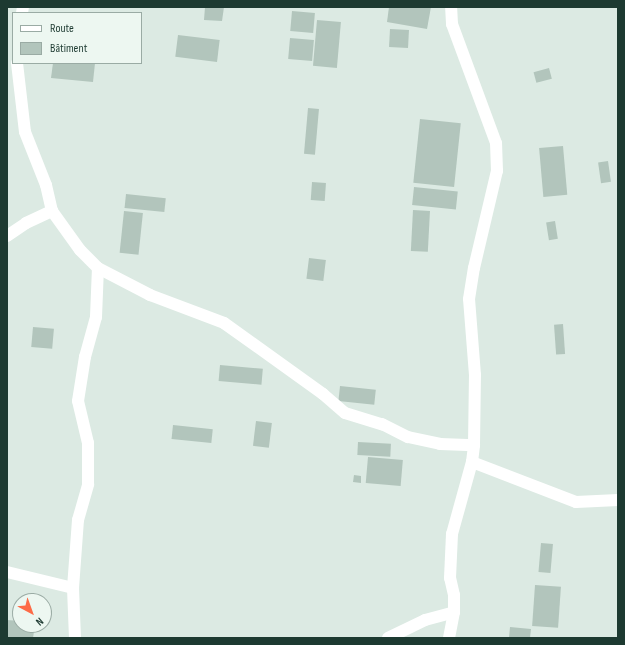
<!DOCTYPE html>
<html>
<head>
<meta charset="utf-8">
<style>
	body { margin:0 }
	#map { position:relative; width:625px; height:645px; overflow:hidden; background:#dceae3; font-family:"Sofia Sans Condensed",sans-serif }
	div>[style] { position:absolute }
	.building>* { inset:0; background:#b2c5bc; transform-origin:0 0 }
	.minor>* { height:12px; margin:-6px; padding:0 6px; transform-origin:6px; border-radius:6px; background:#fff }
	span { translate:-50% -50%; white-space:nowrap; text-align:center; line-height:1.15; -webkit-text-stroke:3px #edf7f1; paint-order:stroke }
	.frame { position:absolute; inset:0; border:8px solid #1d3a31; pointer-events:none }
	.legend { position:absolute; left:12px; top:12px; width:130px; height:52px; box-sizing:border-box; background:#edf7f1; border:1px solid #9aaba4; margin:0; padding:5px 7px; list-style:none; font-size:12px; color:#1d3a31 }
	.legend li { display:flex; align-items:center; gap:8px; height:20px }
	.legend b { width:20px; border:1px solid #9aaba4 }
	.north { position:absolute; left:12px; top:593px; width:40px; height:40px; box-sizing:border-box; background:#edf7f1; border:1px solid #9aaba4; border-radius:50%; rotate:139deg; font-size:11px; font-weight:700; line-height:16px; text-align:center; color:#1d3a31 }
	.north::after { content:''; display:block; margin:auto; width:14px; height:18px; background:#fd6b47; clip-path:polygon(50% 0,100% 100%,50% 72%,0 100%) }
</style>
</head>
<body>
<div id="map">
	<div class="building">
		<i style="clip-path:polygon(205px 7px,224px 7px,222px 21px,204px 20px)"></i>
		<i style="clip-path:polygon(389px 7px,431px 7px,427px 29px,387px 22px)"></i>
		<i style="left:292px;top:11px;width:23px;height:20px;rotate:5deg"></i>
		<i style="left:317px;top:20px;width:24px;height:46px;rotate:5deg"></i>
		<i style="left:390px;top:29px;width:19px;height:18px;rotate:3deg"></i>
		<i style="left:178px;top:35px;width:42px;height:22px;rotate:7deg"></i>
		<i style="left:290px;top:38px;width:24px;height:21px;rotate:5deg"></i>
		<i style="clip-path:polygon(53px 63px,95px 63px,93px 82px,51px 78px)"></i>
		<i style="left:549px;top:68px;width:11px;height:16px;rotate:75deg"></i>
		<i style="left:308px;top:108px;width:11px;height:46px;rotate:5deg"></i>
		<i style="left:420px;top:119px;width:41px;height:64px;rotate:6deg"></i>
		<i style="left:563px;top:146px;width:49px;height:24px;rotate:85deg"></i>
		<i style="left:608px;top:161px;width:21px;height:10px;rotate:82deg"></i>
		<i style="left:312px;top:182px;width:14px;height:18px;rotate:4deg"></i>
		<i style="left:414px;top:187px;width:44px;height:18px;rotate:6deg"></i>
		<i style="left:126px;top:194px;width:40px;height:14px;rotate:6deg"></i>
		<i style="left:413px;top:210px;width:17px;height:41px;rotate:3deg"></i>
		<i style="left:124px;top:211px;width:19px;height:42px;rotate:6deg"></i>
		<i style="left:555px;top:221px;width:18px;height:9px;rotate:81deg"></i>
		<i style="left:309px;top:258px;width:17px;height:21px;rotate:7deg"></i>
		<i style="left:563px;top:324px;width:30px;height:9px;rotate:86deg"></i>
		<i style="left:33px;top:327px;width:21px;height:20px;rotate:5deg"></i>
		<i style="left:220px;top:365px;width:43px;height:16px;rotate:5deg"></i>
		<i style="left:340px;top:386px;width:36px;height:15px;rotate:6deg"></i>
		<i style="left:256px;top:421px;width:16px;height:25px;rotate:7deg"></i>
		<i style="left:173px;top:425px;width:40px;height:14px;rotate:6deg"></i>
		<i style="left:358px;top:442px;width:33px;height:13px;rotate:3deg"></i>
		<i style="left:368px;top:457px;width:35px;height:26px;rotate:5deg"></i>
		<i style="clip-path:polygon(354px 475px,361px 476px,361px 483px,353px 482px)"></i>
		<i style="left:541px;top:543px;width:12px;height:29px;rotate:5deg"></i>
		<i style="left:535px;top:585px;width:26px;height:41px;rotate:4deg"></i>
		<i style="clip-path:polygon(7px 620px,20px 621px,20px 625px,35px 625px,33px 638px,7px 638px)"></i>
		<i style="clip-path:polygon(510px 627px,531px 629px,530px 638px,509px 638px)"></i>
	</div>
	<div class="minor">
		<i style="left:22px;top:13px;width:6px;rotate:-81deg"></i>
		<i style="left:17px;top:63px;width:69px;rotate:83.4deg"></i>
		<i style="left:25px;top:132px;width:57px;rotate:68.4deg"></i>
		<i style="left:46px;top:185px;width:27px;rotate:77deg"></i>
		<i style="left:52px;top:211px;width:48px;rotate:54.3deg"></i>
		<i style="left:80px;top:250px;width:25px;rotate:45deg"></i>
		<i style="left:98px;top:268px;width:59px;rotate:27.4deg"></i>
		<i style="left:150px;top:295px;width:79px;rotate:20.7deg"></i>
		<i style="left:224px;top:323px;width:122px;rotate:35.6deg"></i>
		<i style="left:323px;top:394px;width:29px;rotate:41deg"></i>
		<i style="left:345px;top:413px;width:39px;rotate:17deg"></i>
		<i style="left:382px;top:424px;width:29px;rotate:27deg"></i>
		<i style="left:408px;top:437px;width:33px;rotate:12deg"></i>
		<i style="left:440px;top:444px;width:34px;rotate:2deg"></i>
		<i style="left:7px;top:236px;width:23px;rotate:-34deg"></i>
		<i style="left:26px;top:223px;width:29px;rotate:-25deg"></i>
		<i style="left:472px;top:462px;width:111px;rotate:21deg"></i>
		<i style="left:576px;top:502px;width:42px;rotate:-2.7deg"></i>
		<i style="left:7px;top:572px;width:68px;rotate:13.6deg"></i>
		<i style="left:75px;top:638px;width:50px;rotate:-92.3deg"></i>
		<i style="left:73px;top:588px;width:68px;rotate:-85.8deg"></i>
		<i style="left:78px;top:520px;width:37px;rotate:-74deg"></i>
		<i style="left:88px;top:484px;width:41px;rotate:-90deg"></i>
		<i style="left:88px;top:443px;width:43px;rotate:-103.4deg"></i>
		<i style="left:78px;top:401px;width:45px;rotate:-81deg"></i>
		<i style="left:85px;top:357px;width:41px;rotate:-74.6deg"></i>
		<i style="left:96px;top:317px;width:49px;rotate:-87.7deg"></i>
		<i style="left:388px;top:638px;width:41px;rotate:-25.9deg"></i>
		<i style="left:425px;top:620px;width:30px;rotate:-15deg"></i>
		<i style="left:449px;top:638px;width:26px;rotate:-79deg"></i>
		<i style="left:454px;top:612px;width:17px;rotate:-90deg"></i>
		<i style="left:454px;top:595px;width:17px;rotate:-103deg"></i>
		<i style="left:450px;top:578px;width:44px;rotate:-87.4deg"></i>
		<i style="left:452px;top:534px;width:75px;rotate:-74.5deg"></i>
		<i style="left:472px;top:462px;width:17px;rotate:-83deg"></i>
		<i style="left:474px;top:445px;width:70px;rotate:-89.2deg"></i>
		<i style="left:475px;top:375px;width:76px;rotate:-94.5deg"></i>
		<i style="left:469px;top:299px;width:31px;rotate:-81deg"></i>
		<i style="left:474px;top:268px;width:100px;rotate:-76.7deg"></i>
		<i style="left:497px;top:171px;width:28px;rotate:-92deg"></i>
		<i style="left:496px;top:143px;width:127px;rotate:-110.3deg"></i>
		<i style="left:452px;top:24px;width:17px;rotate:-93deg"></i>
	</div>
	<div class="frame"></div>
	<ul class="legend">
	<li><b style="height:5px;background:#fff"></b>Route</li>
	<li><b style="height:11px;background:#b2c5bc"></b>Bâtiment</li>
	</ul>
	<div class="north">N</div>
</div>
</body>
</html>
